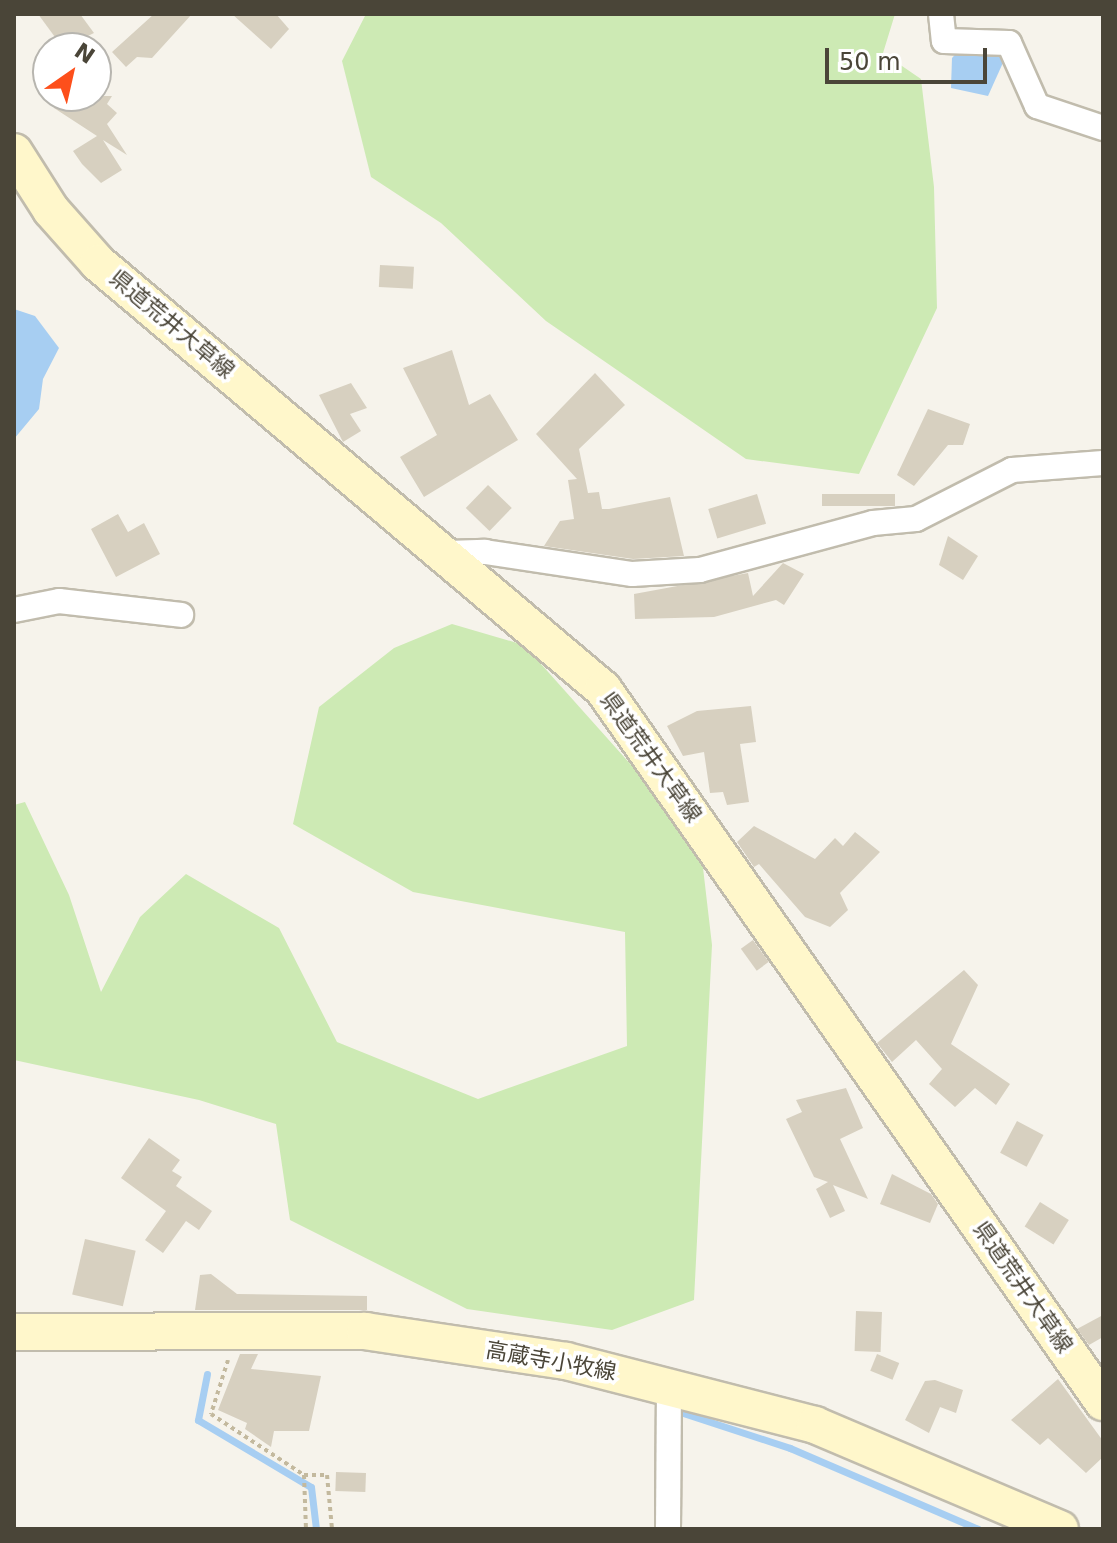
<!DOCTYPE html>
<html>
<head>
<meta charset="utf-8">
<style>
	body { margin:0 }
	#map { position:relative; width:1117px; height:1543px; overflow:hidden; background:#f6f3eb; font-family:"DejaVu Sans","Noto Sans JP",sans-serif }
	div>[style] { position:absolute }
	.green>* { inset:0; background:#cdeab4 }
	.water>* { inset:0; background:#a7cef2 }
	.stream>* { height:7px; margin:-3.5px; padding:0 3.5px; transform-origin:3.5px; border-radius:3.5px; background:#a7cef2 }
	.building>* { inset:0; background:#d7d0c0; transform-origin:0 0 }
	.path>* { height:4px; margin-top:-2px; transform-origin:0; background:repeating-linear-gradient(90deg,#c3b99e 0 4px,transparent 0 8px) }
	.roads { filter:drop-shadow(2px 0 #c1bcad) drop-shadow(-2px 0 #c1bcad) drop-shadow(0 2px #c1bcad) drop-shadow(0 -2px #c1bcad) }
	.street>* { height:24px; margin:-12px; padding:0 12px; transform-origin:12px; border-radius:12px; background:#fff }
	.secondary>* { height:36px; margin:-18px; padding:0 18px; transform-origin:18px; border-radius:18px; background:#fff7cb }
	span { translate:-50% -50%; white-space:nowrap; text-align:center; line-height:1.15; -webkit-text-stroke:7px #fff; paint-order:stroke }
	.street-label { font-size:22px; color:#4a4538 }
	.frame { position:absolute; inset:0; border:16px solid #4a4538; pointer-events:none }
	.north { position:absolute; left:32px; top:32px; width:80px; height:80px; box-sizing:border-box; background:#fff; border:2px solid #b7b5af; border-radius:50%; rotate:34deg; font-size:22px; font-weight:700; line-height:32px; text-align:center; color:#4a4538 }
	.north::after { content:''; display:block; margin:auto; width:28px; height:36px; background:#fd4f1b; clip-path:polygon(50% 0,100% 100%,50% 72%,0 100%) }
	.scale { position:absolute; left:825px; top:48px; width:162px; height:36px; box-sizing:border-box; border:4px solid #4a4538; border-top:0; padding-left:10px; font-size:24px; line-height:28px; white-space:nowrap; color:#4a4538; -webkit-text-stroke:6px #fff; paint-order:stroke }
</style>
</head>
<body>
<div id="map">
	<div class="green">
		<i style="clip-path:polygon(366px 14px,895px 14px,883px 53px,921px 79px,934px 187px,937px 308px,859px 474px,746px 459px,546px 321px,441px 223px,371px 177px,342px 61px)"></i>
		<i style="clip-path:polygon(452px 624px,524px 645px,700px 842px,712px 945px,694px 1300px,612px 1330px,467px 1309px,290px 1220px,276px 1124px,199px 1100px,14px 1060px,14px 805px,25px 802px,69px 895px,101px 992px,140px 917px,186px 874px,279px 928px,337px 1042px,478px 1099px,627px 1046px,625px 932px,413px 892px,293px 824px,319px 707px,394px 648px)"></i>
	</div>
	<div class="water">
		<i style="clip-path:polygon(962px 47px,998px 47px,1006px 56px,988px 96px,951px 88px,952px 58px)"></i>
		<i style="clip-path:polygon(14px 309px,35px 316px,59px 348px,43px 379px,39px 409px,14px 439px)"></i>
	</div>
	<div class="stream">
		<i style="left:207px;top:1374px;width:47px;rotate:101.1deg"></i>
		<i style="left:198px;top:1420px;width:131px;rotate:30.7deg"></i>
		<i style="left:311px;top:1487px;width:42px;rotate:83.2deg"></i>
		<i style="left:683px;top:1413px;width:113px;rotate:18.1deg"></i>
		<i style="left:790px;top:1448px;width:205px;rotate:23.3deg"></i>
	</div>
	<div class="building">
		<i style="clip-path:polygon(38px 14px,80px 14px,94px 33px,63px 48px)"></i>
		<i style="clip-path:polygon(154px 14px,192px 14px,152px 58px,137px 57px,126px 67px,112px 52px)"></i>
		<i style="clip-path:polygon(232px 14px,276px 14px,289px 29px,271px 49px)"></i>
		<i style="clip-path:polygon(61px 96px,112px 96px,107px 104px,117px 113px,107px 124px,127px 155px,103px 140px,122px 170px,101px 183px,82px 164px,73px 151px,97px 136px,54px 108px)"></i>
		<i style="left:380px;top:265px;width:34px;height:22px;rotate:3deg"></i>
		<i style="clip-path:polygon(452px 350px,469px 405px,490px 394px,518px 440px,424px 497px,400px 457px,437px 435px,403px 368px)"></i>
		<i style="clip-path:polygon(595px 373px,625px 405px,579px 449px,588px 493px,599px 492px,602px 509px,609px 509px,670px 497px,684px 556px,633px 559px,544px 546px,560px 521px,574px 519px,568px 480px,577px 479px,536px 434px)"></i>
		<i style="clip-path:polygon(351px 383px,367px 408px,350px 414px,361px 431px,343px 442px,319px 395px)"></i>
		<i style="clip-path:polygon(928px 409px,970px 424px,963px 445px,948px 445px,914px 486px,897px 475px)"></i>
		<i style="left:488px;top:485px;width:33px;height:32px;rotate:44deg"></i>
		<i style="left:757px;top:494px;width:31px;height:51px;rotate:73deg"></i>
		<i style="left:895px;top:494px;width:12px;height:73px;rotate:90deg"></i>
		<i style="clip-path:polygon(118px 514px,128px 532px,144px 523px,160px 554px,116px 577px,91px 529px)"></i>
		<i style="clip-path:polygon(948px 536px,978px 556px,963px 580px,939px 565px)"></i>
		<i style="clip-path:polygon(783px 563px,804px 574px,784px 605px,776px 600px,714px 617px,635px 619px,634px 594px,748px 573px,753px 596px)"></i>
		<i style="clip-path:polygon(751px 706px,756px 742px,740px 744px,749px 802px,727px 805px,723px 792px,710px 793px,704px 752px,683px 756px,667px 726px,697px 711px)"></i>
		<i style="clip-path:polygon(754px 826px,815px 859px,835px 838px,843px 846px,855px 832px,880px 852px,840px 893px,848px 910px,830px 927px,805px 917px,759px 864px,754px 867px,737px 842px)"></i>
		<i style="left:753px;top:940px;width:27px;height:15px;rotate:54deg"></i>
		<i style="clip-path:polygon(964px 970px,978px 985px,951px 1044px,1010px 1084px,996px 1105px,975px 1088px,955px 1107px,929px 1084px,942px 1069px,916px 1040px,892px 1062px,877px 1043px)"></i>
		<i style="clip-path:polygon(846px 1088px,863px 1128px,840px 1139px,868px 1199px,833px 1185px,845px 1211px,830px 1218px,816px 1189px,828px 1182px,814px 1177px,786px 1119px,802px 1112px,796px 1100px)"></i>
		<i style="left:1017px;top:1121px;width:30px;height:36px;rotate:28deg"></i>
		<i style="clip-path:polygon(149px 1138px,180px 1160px,172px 1171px,182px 1177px,176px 1186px,212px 1211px,199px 1230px,186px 1221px,163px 1253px,145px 1240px,166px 1211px,121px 1178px)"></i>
		<i style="clip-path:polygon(892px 1174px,931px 1194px,938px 1204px,930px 1223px,880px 1204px)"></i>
		<i style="left:1040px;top:1202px;width:34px;height:29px;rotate:32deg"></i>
		<i style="left:85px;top:1239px;width:52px;height:57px;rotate:13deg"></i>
		<i style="clip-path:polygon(211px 1274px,237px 1294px,367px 1296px,367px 1310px,195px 1310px,200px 1275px)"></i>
		<i style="left:856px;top:1311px;width:26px;height:40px;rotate:2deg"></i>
		<i style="clip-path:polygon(1103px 1315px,1103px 1337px,1089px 1345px,1077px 1329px)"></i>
		<i style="clip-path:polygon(240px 1354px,258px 1354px,251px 1369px,321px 1376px,309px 1431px,274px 1431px,271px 1447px,245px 1429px,247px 1423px,218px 1410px)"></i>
		<i style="left:877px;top:1354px;width:24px;height:18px;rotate:22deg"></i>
		<i style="clip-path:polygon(1058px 1379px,1103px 1441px,1103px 1457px,1086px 1473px,1048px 1438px,1040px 1445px,1011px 1420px)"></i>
		<i style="clip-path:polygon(935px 1380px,963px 1390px,956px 1413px,940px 1407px,929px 1433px,905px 1420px,925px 1381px)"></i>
		<i style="left:336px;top:1472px;width:30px;height:19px;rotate:2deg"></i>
	</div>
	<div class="path">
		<i style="left:228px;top:1360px;width:57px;rotate:107.5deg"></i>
		<i style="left:211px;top:1414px;width:111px;rotate:33.3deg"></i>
		<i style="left:304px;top:1475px;width:23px"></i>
		<i style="left:327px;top:1475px;width:54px;rotate:84.7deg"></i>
		<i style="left:304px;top:1475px;width:54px;rotate:87.9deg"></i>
	</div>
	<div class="roads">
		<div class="street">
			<i style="left:941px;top:14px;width:27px;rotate:84deg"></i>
			<i style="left:944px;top:41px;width:65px;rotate:1.8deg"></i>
			<i style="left:1009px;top:43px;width:69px;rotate:66deg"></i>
			<i style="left:1037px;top:106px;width:70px;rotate:18.4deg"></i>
			<i style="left:448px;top:553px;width:37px;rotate:-2deg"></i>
			<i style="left:485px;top:552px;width:149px;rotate:8.5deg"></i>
			<i style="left:632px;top:574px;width:68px;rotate:-3.4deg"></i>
			<i style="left:700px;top:570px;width:179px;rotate:-15.2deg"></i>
			<i style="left:873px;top:523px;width:43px;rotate:-5.3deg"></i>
			<i style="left:916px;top:519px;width:108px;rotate:-27deg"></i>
			<i style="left:1012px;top:470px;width:91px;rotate:-4.4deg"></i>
			<i style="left:14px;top:610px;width:46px;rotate:-11.3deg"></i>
			<i style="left:59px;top:601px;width:123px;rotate:6.5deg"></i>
			<i style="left:668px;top:1529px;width:146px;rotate:-89.6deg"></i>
		</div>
		<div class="secondary">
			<i style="left:14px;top:152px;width:69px;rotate:57.5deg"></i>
			<i style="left:51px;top:210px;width:71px;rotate:48.4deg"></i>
			<i style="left:98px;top:263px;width:661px;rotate:40.15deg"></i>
			<i style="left:603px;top:689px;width:871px;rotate:54.96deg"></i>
			<i style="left:14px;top:1332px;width:351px;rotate:-0.2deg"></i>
			<i style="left:365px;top:1331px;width:203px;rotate:8.5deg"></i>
			<i style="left:566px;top:1361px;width:257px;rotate:14.4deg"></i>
			<i style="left:815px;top:1425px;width:266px;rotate:23deg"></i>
		</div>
	</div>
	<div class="street-label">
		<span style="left:172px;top:324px;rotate:40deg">県道荒井大草線</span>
		<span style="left:651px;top:757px;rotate:54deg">県道荒井大草線</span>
		<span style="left:1023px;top:1287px;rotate:55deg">県道荒井大草線</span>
		<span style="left:551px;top:1361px;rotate:10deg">高蔵寺小牧線</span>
	</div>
	<div class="frame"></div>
	<div class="north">N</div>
	<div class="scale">50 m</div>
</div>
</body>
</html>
